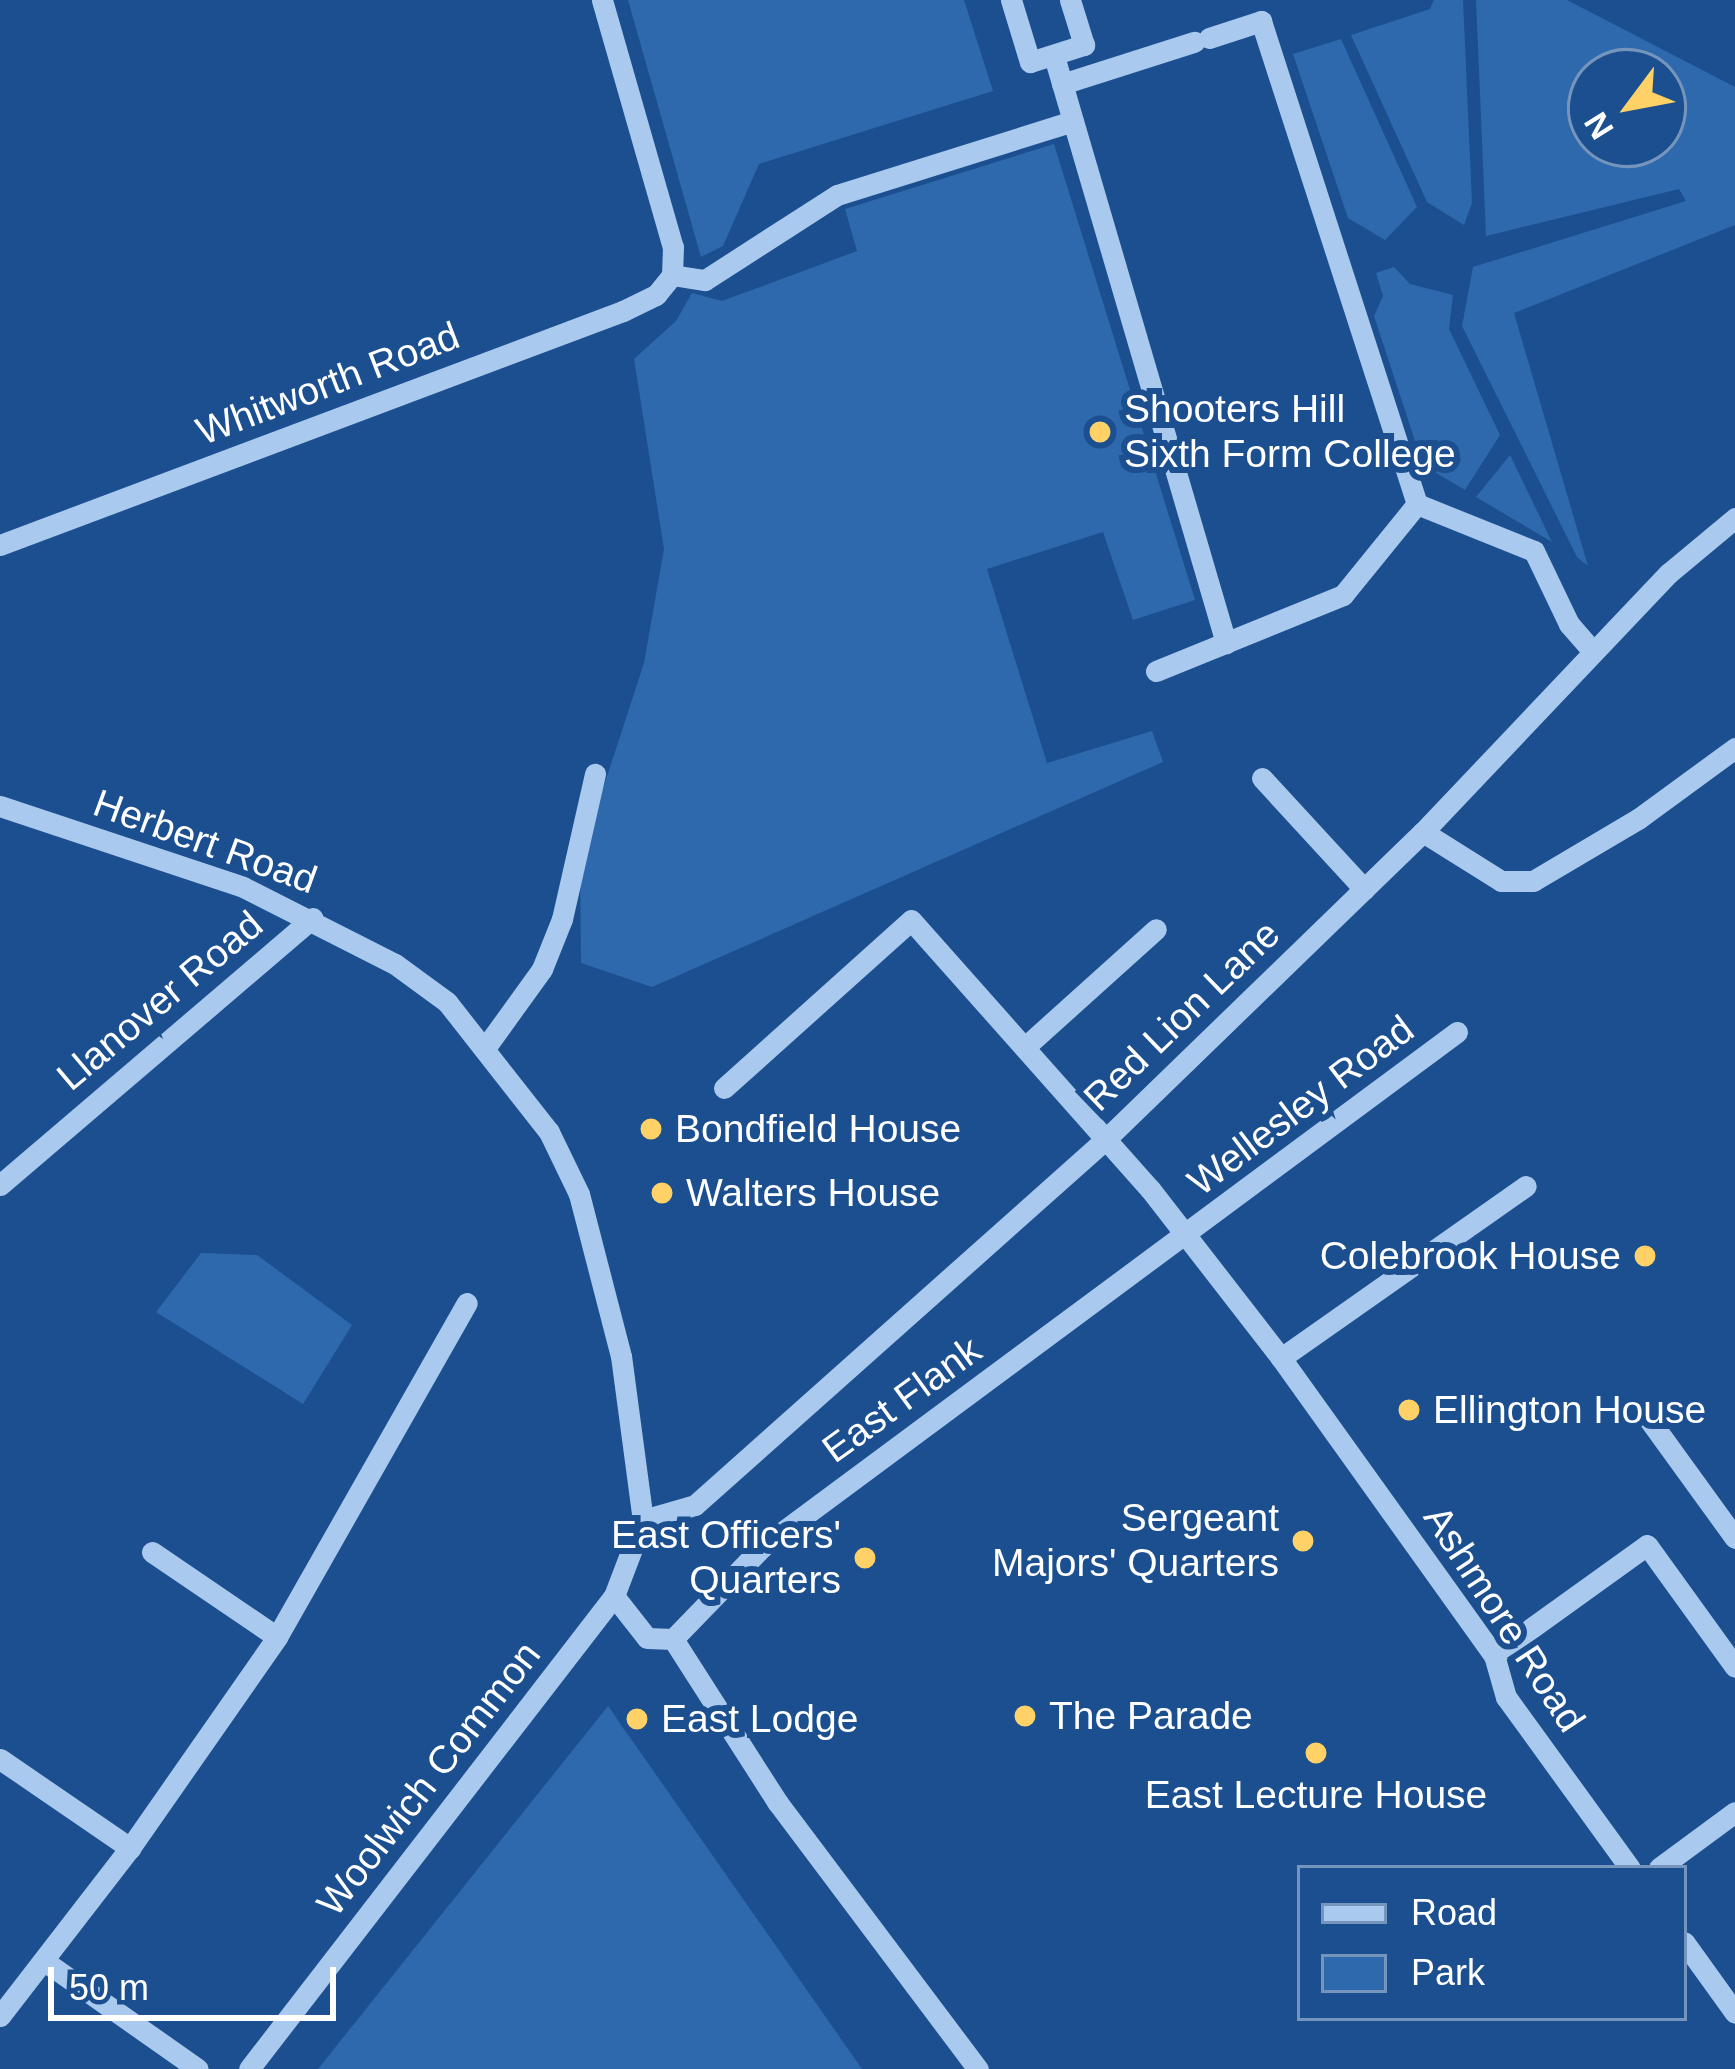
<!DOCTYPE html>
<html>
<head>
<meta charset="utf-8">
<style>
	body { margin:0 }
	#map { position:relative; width:1735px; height:2069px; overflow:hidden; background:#1b4f8f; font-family:Arial,sans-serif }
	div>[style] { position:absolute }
	.green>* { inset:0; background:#2e69ad }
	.minor>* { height:21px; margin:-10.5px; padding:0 10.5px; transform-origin:10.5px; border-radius:10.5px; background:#a9c9ee }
	.dots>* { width:33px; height:33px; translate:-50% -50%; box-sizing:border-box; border:6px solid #1b4f8f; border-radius:50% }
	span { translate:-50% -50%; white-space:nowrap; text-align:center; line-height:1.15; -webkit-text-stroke:12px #1b4f8f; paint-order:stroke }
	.street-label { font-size:39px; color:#fff }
	.poi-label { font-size:39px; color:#fff }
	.left { translate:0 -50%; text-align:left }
	.right { translate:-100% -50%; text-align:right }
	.legend { position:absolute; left:1297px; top:1865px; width:390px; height:156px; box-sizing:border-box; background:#1b4f8f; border:3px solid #7695bc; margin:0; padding:15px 21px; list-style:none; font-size:36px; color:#fff }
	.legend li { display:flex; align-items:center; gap:24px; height:60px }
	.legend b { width:60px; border:3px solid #7695bc }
	.north { position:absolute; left:1567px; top:48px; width:120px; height:120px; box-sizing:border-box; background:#1b4f8f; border:3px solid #7695bc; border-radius:50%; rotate:238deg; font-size:33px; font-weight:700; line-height:48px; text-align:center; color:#fff }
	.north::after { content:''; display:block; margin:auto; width:42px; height:54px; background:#ffd166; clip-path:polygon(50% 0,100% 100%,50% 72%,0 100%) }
	.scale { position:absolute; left:48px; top:1967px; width:288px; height:54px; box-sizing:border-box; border:6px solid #fff; border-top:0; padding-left:15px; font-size:36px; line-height:42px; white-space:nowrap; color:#fff; -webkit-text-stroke:9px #1b4f8f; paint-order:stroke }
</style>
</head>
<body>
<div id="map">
	<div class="green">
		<i style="clip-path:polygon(628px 0,964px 0,993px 91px,759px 164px,723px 246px,701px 257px)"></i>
		<i style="clip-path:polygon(1434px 0,1463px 0,1472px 203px,1464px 225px,1427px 202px,1351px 35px,1430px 9px)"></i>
		<i style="clip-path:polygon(evenodd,1476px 0,1567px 0,1735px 87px,1735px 225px,1514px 313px,1588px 566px,1577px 557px,1462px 326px,1473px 267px,1686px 201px,1679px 189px,1486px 236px,1476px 0,1591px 72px,1663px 72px,1663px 144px,1591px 144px,1591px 72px)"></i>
		<i style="clip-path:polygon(1341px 39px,1417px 207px,1385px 240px,1348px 218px,1293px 54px)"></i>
		<i style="clip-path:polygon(1054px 144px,1195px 600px,1133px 620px,1103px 532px,987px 569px,1047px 763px,1152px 731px,1163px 762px,652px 987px,581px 963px,580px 859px,644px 663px,664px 549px,634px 359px,676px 321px,692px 293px,722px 301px,857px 251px,845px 209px)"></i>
		<i style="clip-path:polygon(1394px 267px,1410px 284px,1453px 295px,1449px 329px,1500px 435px,1465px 490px,1436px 473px,1418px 450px,1374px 316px,1383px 296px,1376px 273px)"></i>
		<i style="clip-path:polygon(1510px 455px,1552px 542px,1476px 497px)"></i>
		<i style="clip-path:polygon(201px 1253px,257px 1255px,352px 1325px,303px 1404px,156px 1312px)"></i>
		<i style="clip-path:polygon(608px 1706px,862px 2069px,318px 2069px)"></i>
	</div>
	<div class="minor">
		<i style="left:602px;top:0;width:257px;rotate:74deg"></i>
		<i style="left:673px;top:247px;width:28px;rotate:92deg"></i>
		<i style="left:1011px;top:0;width:65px;rotate:73deg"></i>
		<i style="left:1030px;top:62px;width:57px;rotate:-17.5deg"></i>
		<i style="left:1084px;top:45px;width:47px;rotate:-107.3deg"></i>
		<i style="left:1209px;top:38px;width:55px;rotate:-18.1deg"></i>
		<i style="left:1261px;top:21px;width:508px;rotate:72.1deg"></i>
		<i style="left:1054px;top:56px;width:612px;rotate:73.67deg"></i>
		<i style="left:1062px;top:84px;width:139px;rotate:-17.7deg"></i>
		<i style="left:672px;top:275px;width:33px;rotate:9deg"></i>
		<i style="left:705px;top:280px;width:157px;rotate:-32.8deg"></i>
		<i style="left:837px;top:195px;width:247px;rotate:-17.4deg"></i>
		<i style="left:0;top:545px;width:665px;rotate:-20.59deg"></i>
		<i style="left:623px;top:311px;width:37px;rotate:-26deg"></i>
		<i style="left:656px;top:295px;width:26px;rotate:-51deg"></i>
		<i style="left:1156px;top:671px;width:202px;rotate:-22.1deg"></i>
		<i style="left:1343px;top:595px;width:117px;rotate:-50.9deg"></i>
		<i style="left:1417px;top:504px;width:126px;rotate:21.9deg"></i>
		<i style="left:1534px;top:551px;width:81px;rotate:64.4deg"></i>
		<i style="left:1569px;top:624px;width:37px;rotate:49deg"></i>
		<i style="left:1262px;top:778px;width:151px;rotate:47.4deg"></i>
		<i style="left:0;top:806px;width:256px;rotate:18.4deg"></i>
		<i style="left:243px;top:887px;width:170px;rotate:26.9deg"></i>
		<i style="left:395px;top:964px;width:64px;rotate:36.2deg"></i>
		<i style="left:447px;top:1002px;width:165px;rotate:51.9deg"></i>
		<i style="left:549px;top:1132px;width:69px;rotate:64.2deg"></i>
		<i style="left:579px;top:1194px;width:167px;rotate:75.5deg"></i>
		<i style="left:621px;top:1356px;width:165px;rotate:82.4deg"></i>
		<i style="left:643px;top:1520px;width:81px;rotate:110.9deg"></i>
		<i style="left:614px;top:1596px;width:597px;rotate:127.66deg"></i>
		<i style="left:1423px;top:832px;width:92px;rotate:32.1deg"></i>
		<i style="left:1501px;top:881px;width:32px"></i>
		<i style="left:1533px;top:881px;width:122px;rotate:-30.6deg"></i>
		<i style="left:1638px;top:819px;width:120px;rotate:-36.2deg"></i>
		<i style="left:488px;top:1044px;width:92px;rotate:-54.2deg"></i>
		<i style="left:542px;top:969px;width:54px;rotate:-68.2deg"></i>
		<i style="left:562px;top:919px;width:149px;rotate:-77.2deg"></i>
		<i style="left:1025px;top:1047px;width:176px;rotate:-42deg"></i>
		<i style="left:724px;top:1088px;width:251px;rotate:-41.9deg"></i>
		<i style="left:911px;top:920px;width:360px;rotate:48.4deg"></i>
		<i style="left:1150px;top:1189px;width:214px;rotate:52.2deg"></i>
		<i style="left:1281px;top:1358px;width:365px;rotate:54.4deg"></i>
		<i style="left:1494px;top:1655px;width:44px;rotate:74.1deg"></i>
		<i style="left:1506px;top:1697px;width:211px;rotate:54.1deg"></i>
		<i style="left:0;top:1185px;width:411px;rotate:-40.5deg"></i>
		<i style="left:1281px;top:1358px;width:299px;rotate:-35.1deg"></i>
		<i style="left:1648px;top:1418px;width:148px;rotate:54.1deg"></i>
		<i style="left:643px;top:1520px;width:54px;rotate:-16.1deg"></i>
		<i style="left:695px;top:1505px;width:550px;rotate:-41.69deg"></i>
		<i style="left:1106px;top:1139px;width:441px;rotate:-44.1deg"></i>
		<i style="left:1423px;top:832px;width:357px;rotate:-46.5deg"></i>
		<i style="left:1669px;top:573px;width:86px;rotate:-39.8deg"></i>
		<i style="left:152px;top:1552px;width:151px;rotate:34.2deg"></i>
		<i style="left:277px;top:1637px;width:384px;rotate:-60.4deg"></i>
		<i style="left:614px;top:1596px;width:53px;rotate:51.8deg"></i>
		<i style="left:647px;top:1638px;width:26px;rotate:2deg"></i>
		<i style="left:673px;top:1639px;width:195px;rotate:57.4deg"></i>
		<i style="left:778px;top:1803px;width:333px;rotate:53.1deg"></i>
		<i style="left:673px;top:1639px;width:128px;rotate:-45.9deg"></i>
		<i style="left:762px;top:1547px;width:865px;rotate:-36.54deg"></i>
		<i style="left:1494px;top:1655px;width:188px;rotate:-35.7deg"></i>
		<i style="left:1647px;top:1545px;width:150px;rotate:54.2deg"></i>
		<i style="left:0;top:1759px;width:158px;rotate:34.4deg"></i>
		<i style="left:130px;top:1848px;width:257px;rotate:-55.1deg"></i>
		<i style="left:1659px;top:1868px;width:94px;rotate:-36.4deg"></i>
		<i style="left:1684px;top:1942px;width:87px;rotate:54.3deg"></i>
		<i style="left:47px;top:1963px;width:184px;rotate:35.1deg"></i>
		<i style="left:0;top:2016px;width:212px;rotate:-52.3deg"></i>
	</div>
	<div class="dots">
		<i style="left:1100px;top:432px;background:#ffd166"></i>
		<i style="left:651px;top:1129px;background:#ffd166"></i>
		<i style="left:662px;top:1193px;background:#ffd166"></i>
		<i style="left:1645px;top:1256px;background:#ffd166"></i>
		<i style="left:1409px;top:1410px;background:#ffd166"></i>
		<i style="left:1303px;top:1541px;background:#ffd166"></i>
		<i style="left:865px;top:1558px;background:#ffd166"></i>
		<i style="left:1025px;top:1716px;background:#ffd166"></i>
		<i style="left:637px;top:1719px;background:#ffd166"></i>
		<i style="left:1316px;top:1753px;background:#ffd166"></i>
	</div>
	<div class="street-label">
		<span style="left:328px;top:384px;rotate:-21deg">Whitworth Road</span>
		<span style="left:205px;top:842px;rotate:20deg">Herbert Road</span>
		<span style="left:160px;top:1001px;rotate:-40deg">Llanover Road</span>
		<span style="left:1182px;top:1016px;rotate:-44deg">Red Lion Lane</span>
		<span style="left:1301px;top:1106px;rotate:-37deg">Wellesley Road</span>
		<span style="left:902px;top:1400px;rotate:-36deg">East Flank</span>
		<span style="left:1504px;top:1619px;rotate:57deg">Ashmore Road</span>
		<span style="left:429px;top:1779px;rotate:-52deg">Woolwich Common</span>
	</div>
	<div class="poi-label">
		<span class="left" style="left:1124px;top:432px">Shooters Hill<br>Sixth Form College</span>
		<span class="left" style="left:675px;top:1129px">Bondfield House</span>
		<span class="left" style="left:686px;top:1193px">Walters House</span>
		<span class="right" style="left:1621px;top:1256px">Colebrook House</span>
		<span class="left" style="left:1433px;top:1410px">Ellington House</span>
		<span class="right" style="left:1279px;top:1541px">Sergeant<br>Majors' Quarters</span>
		<span class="right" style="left:841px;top:1558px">East Officers'<br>Quarters</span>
		<span class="left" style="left:1049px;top:1716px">The Parade</span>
		<span class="left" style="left:661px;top:1719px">East Lodge</span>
		<span style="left:1316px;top:1795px">East Lecture House</span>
	</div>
	<ul class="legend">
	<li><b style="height:15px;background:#a9c9ee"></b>Road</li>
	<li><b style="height:33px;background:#2e69ad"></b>Park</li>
	</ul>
	<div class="north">N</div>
	<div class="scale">50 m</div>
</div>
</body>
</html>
